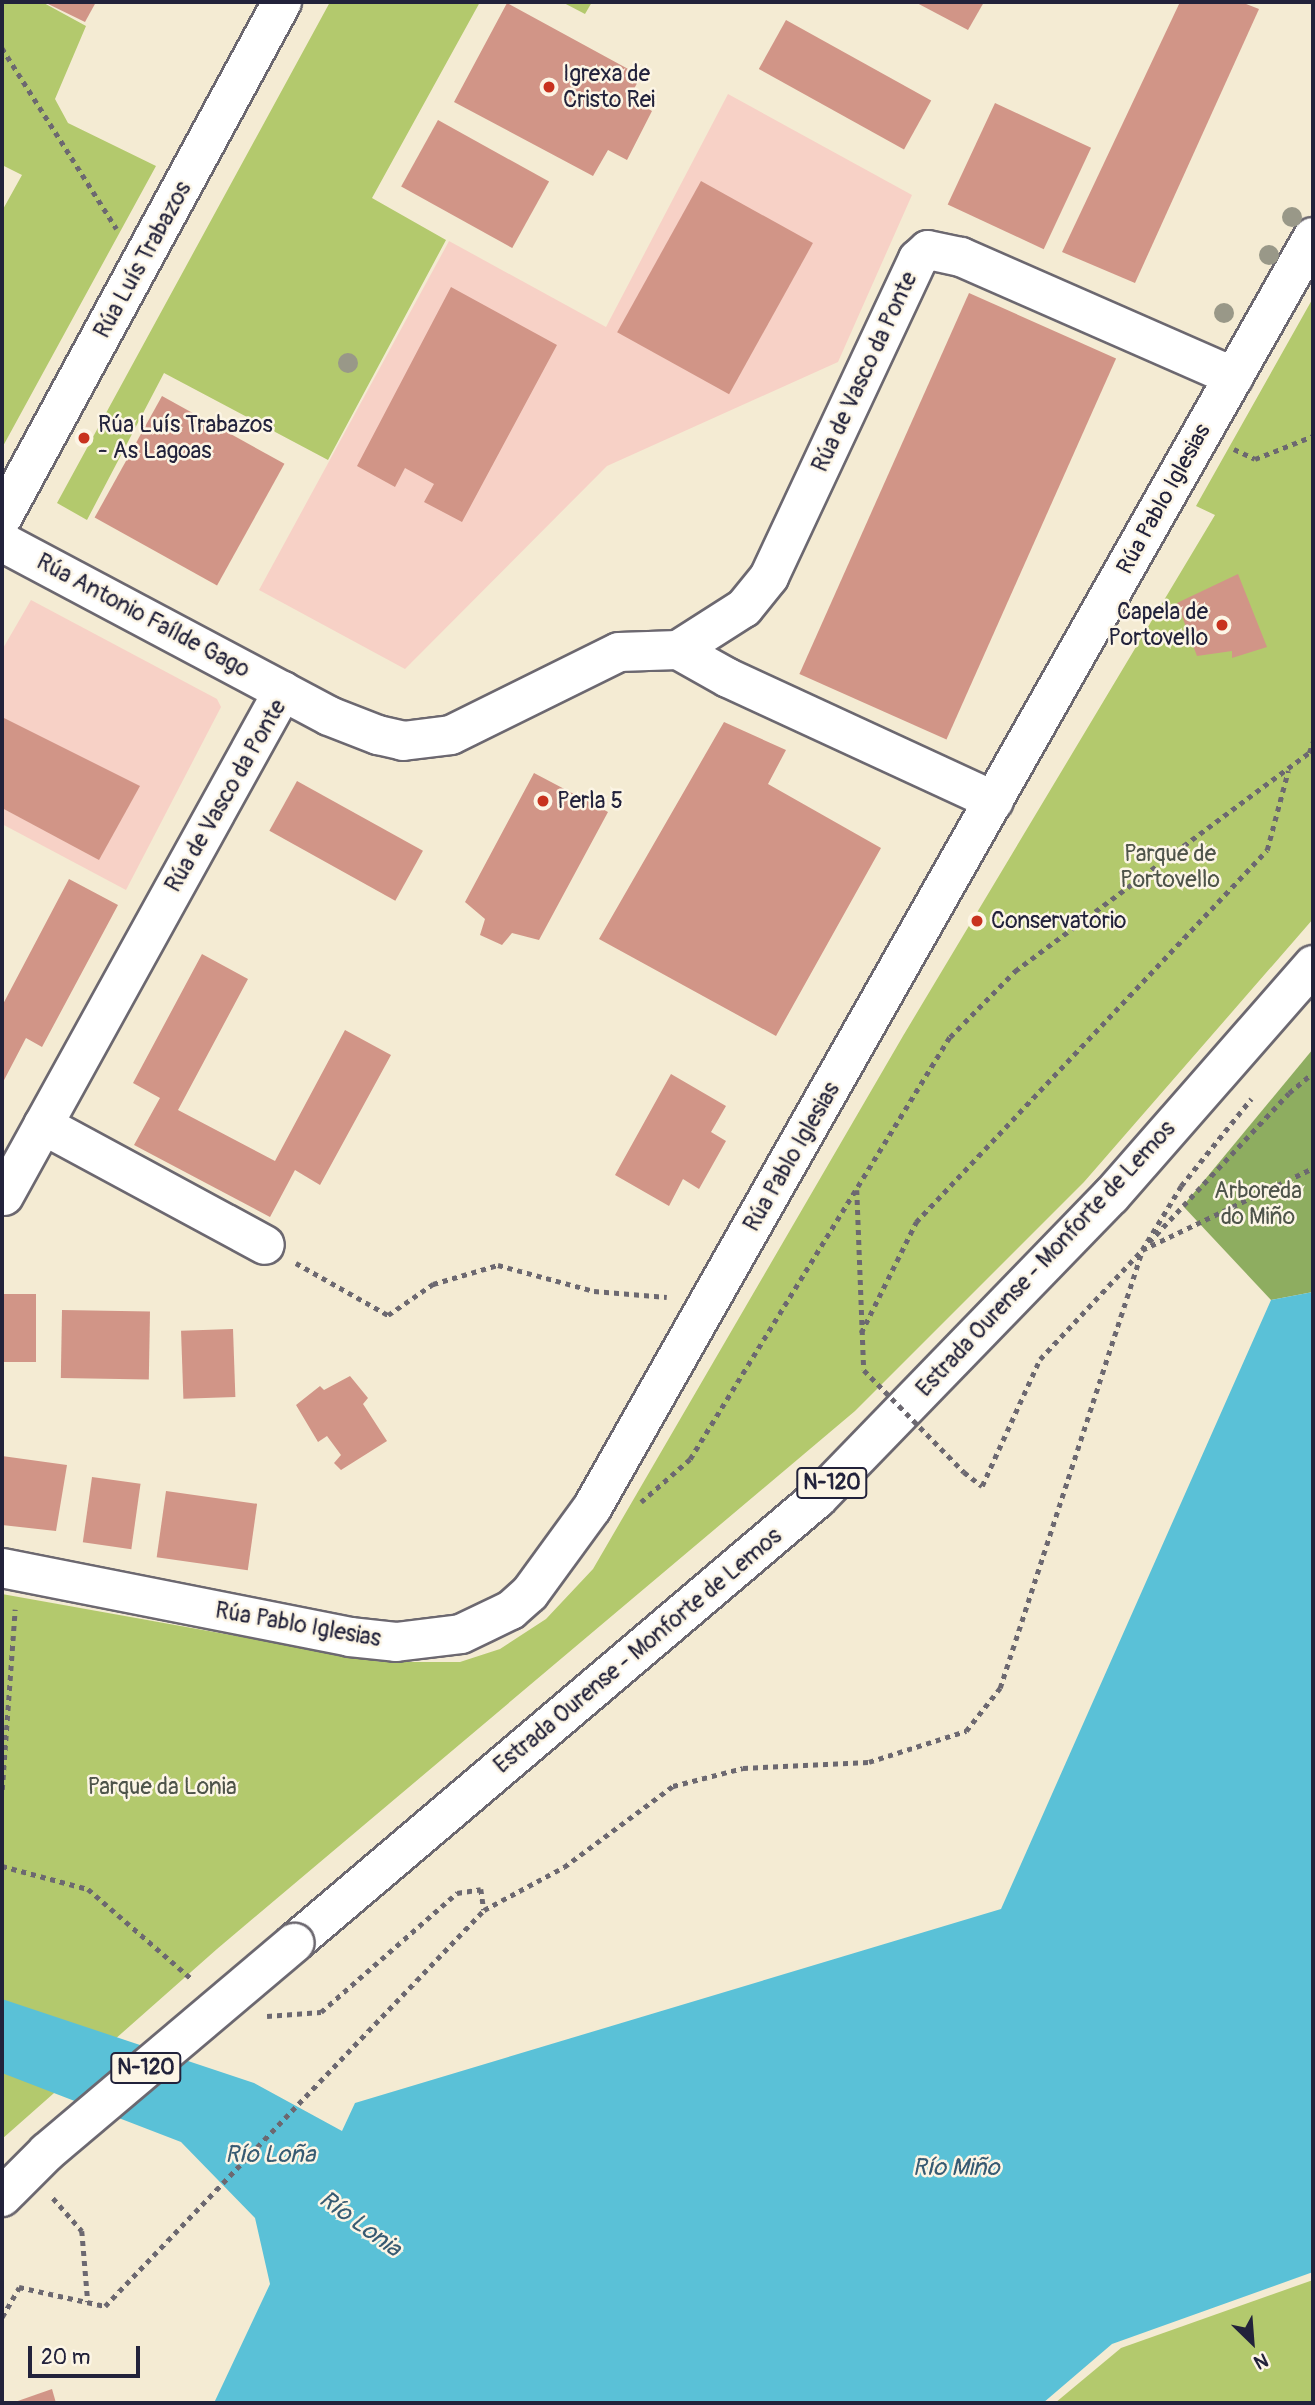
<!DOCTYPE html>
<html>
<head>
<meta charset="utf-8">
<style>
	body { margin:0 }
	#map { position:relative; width:1315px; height:2405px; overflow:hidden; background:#f4ebd3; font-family:Pangolin,sans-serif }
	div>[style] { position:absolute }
	.built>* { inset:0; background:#f7d1c6 }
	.green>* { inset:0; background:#b3c96d }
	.forest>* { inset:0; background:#8ead60 }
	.water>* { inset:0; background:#5ac1d7 }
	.building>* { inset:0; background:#d19587; transform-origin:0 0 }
	.path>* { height:4.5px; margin-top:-2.25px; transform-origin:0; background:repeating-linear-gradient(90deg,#6c6870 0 5px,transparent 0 10px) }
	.roads { filter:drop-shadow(2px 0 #6c6870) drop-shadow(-2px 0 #6c6870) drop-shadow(0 2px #6c6870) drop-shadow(0 -2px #6c6870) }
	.street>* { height:38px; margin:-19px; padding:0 19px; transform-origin:19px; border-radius:19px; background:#fff }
	.highway>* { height:38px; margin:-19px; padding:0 19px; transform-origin:19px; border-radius:19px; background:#fff }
	.path-bridge>* { height:4.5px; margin-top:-2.25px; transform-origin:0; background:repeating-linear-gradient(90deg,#6c6870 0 5px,transparent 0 10px) }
	.bridges { filter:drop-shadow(2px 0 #6c6870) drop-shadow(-2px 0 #6c6870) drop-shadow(0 2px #6c6870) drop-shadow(0 -2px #6c6870) }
	.highway-bridge>* { height:38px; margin:-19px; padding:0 19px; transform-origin:19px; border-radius:19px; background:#fff }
	.trees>* { width:20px; height:20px; margin:-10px; border-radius:50%; background:#999888 }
	.dots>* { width:19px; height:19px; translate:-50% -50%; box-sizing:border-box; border:4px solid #fcf5e5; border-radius:50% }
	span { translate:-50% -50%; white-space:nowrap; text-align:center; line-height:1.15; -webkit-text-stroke:5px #fcf5e5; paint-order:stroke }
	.shield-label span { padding:2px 5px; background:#fcf5e5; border:2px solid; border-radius:5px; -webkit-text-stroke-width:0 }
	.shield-label { font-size:21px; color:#22223b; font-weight:700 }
	.poi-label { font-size:23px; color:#22223b }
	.left { translate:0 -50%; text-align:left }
	.right { translate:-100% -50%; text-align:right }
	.street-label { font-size:23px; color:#22223b }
	.park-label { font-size:23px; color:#4e544a }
	.water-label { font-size:24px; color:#365a72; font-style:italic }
	.frame { position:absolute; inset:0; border:4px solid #22223b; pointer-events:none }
	.north { position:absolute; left:1217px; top:2307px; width:70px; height:70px; -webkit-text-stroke:5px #fcf5e5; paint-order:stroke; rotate:155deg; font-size:19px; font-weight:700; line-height:28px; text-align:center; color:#22223b }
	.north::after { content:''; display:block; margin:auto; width:24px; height:32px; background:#22223b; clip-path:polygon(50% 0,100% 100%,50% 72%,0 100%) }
	.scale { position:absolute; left:28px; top:2346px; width:112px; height:32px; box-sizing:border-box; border:4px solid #22223b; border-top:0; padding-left:9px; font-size:21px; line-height:24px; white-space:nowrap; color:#22223b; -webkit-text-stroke:5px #fcf5e5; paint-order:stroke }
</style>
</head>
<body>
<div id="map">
	<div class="built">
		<i style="clip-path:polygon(728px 94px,912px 195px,838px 362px,607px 466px,405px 669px,259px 590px,449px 241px,606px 327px)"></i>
		<i style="clip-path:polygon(31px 600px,217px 699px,221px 707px,126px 890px,2px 824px,2px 650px)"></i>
	</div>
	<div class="green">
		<i style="clip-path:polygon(2px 2px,42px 2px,86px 26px,55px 99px,68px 123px,156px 166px,2px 448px,2px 211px,22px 175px,2px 165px)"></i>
		<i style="clip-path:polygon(330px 2px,480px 2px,372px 198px,446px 240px,328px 460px,164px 373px,87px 520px,57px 503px)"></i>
		<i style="clip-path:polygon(562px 2px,592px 2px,585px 14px)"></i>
		<i style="clip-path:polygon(1313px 298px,1313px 919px,1084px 1182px,855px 1411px,217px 1949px,2px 2139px,2px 1594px,382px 1662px,460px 1662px,500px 1649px,546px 1619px,593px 1569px,903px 1036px,1215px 515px,1196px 506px)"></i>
		<i style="clip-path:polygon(1313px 2280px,1313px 2403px,1055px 2403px,1121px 2348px)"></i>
	</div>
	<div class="forest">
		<i style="clip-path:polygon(1313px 1049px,1313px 1292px,1271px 1300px,1183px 1206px)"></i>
	</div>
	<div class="water">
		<i style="clip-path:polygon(1313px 1292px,1313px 2272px,1112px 2344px,1043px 2403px,214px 2403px,270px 2284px,255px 2218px,181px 2142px,2px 2073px,2px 1999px,254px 2083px,342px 2131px,355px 2103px,1001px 1909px,1271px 1300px)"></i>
	</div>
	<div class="building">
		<i style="clip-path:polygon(44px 2px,96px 2px,85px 22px)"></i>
		<i style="clip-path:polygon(915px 2px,984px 2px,968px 30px)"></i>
		<i style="clip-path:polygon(1180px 2px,1241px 2px,1259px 9px,1135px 283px,1062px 252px)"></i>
		<i style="clip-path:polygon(507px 3px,641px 76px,629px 98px,652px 111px,627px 160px,608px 150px,593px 176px,454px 102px)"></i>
		<i style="left:786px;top:20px;width:166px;height:56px;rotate:29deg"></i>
		<i style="left:995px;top:103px;width:106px;height:112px;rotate:25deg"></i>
		<i style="left:438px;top:120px;width:127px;height:76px;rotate:29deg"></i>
		<i style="left:701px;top:181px;width:128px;height:173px;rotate:29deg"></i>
		<i style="clip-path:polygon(451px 287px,557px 345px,462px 522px,424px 502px,434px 484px,405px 468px,395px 487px,357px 466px)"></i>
		<i style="left:969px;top:293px;width:161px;height:417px;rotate:24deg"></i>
		<i style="left:162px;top:396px;width:140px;height:139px;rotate:29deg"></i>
		<i style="clip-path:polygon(1238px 574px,1267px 647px,1232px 658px,1232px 651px,1197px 656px,1177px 603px)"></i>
		<i style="clip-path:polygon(2px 717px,140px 786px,99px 860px,2px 808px)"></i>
		<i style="clip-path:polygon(724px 722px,786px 750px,768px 784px,881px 848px,776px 1036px,599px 939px)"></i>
		<i style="clip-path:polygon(534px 773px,608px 812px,539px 940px,512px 933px,502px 945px,480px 935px,485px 919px,465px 902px)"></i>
		<i style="left:297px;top:781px;width:144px;height:57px;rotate:29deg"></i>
		<i style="clip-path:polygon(69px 879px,118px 905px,42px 1047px,26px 1038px,2px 1084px,2px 1006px)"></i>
		<i style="clip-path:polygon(202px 954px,248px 979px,178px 1110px,275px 1161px,345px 1030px,391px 1055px,320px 1185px,295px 1170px,270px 1217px,134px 1145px,160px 1098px,133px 1083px)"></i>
		<i style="clip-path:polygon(671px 1074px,726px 1106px,711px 1132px,726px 1141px,699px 1189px,683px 1179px,669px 1206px,615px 1175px)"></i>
		<i style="left:2px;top:1294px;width:34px;height:68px"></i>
		<i style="left:62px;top:1310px;width:88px;height:68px;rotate:1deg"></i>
		<i style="left:233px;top:1329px;width:68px;height:52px;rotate:88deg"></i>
		<i style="clip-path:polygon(350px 1376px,368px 1398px,363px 1404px,387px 1441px,341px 1470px,334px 1463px,341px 1455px,327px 1436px,318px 1442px,296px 1405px,320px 1386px,324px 1390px)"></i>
		<i style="clip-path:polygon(2px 1456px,67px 1465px,56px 1531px,2px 1525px)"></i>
		<i style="left:92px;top:1477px;width:49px;height:66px;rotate:8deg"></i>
		<i style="left:166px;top:1491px;width:92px;height:67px;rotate:8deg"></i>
		<i style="clip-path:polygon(52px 2389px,56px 2403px,12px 2403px)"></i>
	</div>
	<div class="path">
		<i style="left:2px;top:48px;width:214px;rotate:57.6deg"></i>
		<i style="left:1234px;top:449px;width:23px;rotate:25deg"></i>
		<i style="left:1255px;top:459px;width:62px;rotate:-21.6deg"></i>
		<i style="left:857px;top:1190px;width:180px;rotate:87.8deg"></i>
		<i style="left:1149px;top:1242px;width:204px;rotate:-46.8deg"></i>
		<i style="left:1289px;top:1093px;width:31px;rotate:-40deg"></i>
		<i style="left:1142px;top:1250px;width:190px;rotate:-25.6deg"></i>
		<i style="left:296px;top:1263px;width:106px;rotate:29.5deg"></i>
		<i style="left:388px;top:1315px;width:55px;rotate:-34.6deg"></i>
		<i style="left:433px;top:1284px;width:68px;rotate:-16.3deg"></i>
		<i style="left:498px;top:1265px;width:99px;rotate:15.2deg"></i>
		<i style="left:594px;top:1291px;width:73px;rotate:4.7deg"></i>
		<i style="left:861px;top:1333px;width:124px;rotate:-63.6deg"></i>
		<i style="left:916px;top:1222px;width:511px;rotate:-46.66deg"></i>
		<i style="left:1267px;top:850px;width:82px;rotate:-75.1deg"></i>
		<i style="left:964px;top:1472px;width:23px;rotate:38deg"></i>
		<i style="left:982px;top:1486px;width:140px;rotate:-65.5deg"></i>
		<i style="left:1040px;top:1359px;width:148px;rotate:-46.9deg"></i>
		<i style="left:641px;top:1502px;width:65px;rotate:-41.3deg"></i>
		<i style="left:690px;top:1459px;width:496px;rotate:-58.4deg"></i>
		<i style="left:950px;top:1037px;width:93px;rotate:-45.4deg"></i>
		<i style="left:1015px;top:971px;width:366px;rotate:-36.6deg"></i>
		<i style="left:1309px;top:753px;width:12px;rotate:-70deg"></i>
		<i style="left:2px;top:1790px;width:181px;rotate:-85.9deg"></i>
		<i style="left:2px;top:1866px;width:89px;rotate:15deg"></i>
		<i style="left:88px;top:1889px;width:138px;rotate:40.9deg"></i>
		<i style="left:267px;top:2016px;width:54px;rotate:-4.2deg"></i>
		<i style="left:321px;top:2012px;width:181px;rotate:-41.2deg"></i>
		<i style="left:457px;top:1893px;width:24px;rotate:-9deg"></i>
		<i style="left:481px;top:1889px;width:21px;rotate:82deg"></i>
		<i style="left:53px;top:2198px;width:44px;rotate:48.7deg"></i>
		<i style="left:82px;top:2231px;width:71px;rotate:85.2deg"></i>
		<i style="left:2px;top:2317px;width:34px;rotate:-60deg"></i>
		<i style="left:19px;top:2287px;width:88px;rotate:12.5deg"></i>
		<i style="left:105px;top:2306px;width:548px;rotate:-46.26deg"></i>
		<i style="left:484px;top:1910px;width:91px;rotate:-28.3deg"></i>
		<i style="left:564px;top:1867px;width:136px;rotate:-36.6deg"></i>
		<i style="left:673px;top:1786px;width:72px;rotate:-14.4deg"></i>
		<i style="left:743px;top:1768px;width:126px;rotate:-2.7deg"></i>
		<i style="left:869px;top:1762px;width:102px;rotate:-17.7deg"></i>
		<i style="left:966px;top:1731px;width:55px;rotate:-51.7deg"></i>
		<i style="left:1000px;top:1688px;width:460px;rotate:-72deg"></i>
		<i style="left:1142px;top:1250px;width:75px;rotate:-58.6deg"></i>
		<i style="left:1181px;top:1186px;width:112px;rotate:-51.2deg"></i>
	</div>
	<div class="roads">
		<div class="street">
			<i style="left:2px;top:518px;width:587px;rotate:-61.51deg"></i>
			<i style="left:2px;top:542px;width:370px;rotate:28deg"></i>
			<i style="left:329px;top:716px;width:53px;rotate:21.2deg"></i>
			<i style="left:378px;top:735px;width:26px;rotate:13deg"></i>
			<i style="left:403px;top:741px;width:48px;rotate:-7.1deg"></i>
			<i style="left:451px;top:735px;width:187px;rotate:-26.3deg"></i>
			<i style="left:619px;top:652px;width:59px;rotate:-1.9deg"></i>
			<i style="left:678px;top:650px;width:57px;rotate:29.2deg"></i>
			<i style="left:728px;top:678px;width:293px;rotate:24.8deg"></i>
			<i style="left:678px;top:650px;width:78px;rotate:-32.5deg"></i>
			<i style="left:744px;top:608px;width:40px;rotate:-51deg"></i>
			<i style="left:769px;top:577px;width:351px;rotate:-64.9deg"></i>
			<i style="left:918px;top:259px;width:13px;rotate:-42deg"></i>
			<i style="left:928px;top:250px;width:34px;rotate:12deg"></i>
			<i style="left:961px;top:257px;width:298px;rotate:23.7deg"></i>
			<i style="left:43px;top:1125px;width:252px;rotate:28.4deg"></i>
			<i style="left:4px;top:1196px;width:577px;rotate:-61.08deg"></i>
			<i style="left:2px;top:1568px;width:355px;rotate:11.2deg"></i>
			<i style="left:350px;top:1637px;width:46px;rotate:6.2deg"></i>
			<i style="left:396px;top:1642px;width:65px;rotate:-7deg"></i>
			<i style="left:461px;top:1634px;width:55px;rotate:-25.6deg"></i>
			<i style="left:511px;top:1610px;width:25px;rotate:-42deg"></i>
			<i style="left:530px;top:1593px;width:105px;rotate:-53.9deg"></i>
			<i style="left:592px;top:1508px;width:1461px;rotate:-60.44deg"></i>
		</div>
		<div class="highway">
			<i style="left:294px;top:1943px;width:687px;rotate:-40.34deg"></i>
			<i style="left:818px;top:1498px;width:421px;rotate:-45.9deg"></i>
			<i style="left:1111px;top:1196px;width:307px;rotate:-48.8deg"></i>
		</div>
	</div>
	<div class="path-bridge">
		<i style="left:864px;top:1370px;width:143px;rotate:45.6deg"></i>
	</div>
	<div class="bridges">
		<div class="highway-bridge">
			<i style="left:2px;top:2197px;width:64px;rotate:-45deg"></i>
			<i style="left:47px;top:2152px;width:324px;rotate:-40.2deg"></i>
		</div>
	</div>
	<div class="trees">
		<i style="left:1292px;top:217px"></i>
		<i style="left:1269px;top:255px"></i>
		<i style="left:1224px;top:313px"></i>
		<i style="left:348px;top:363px"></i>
	</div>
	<div class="dots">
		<i style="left:549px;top:87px;background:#c8321e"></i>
		<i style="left:84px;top:438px;background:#c8321e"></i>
		<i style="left:1222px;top:625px;background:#c8321e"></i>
		<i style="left:543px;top:801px;background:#c8321e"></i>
		<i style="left:977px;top:921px;background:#c8321e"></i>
	</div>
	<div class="shield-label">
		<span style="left:832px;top:1483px">N-120</span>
		<span style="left:146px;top:2068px">N-120</span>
	</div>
	<div class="poi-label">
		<span class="left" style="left:563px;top:87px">Igrexa de<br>Cristo Rei</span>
		<span class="left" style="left:98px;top:438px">Rúa Luís Trabazos<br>- As Lagoas</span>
		<span class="right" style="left:1208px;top:625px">Capela de<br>Portovello</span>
		<span class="left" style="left:557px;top:801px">Perla 5</span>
		<span class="left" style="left:991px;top:921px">Conservatorio</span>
	</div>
	<div class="street-label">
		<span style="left:143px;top:260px;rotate:-61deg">Rúa Luís Trabazos</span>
		<span style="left:865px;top:372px;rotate:-65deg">Rúa de Vasco da Ponte</span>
		<span style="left:1164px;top:499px;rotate:-61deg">Rúa Pablo Iglesias</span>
		<span style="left:143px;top:616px;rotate:28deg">Rúa Antonio Faílde Gago</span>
		<span style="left:226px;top:796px;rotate:-60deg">Rúa de Vasco da Ponte</span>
		<span style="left:792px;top:1157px;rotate:-60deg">Rúa Pablo Iglesias</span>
		<span style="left:1046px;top:1259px;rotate:-47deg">Estrada Ourense - Monforte de Lemos</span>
		<span style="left:298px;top:1625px;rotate:10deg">Rúa Pablo Iglesias</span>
		<span style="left:638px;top:1651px;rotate:-40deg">Estrada Ourense - Monforte de Lemos</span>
	</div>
	<div class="park-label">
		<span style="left:1170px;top:867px">Parque de<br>Portovello</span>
		<span style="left:1258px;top:1204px">Arboreda<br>do Miño</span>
		<span style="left:162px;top:1787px">Parque da Lonia</span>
	</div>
	<div class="water-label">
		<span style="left:270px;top:2155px">Río Loña</span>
		<span style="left:956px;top:2168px">Río Miño</span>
		<span style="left:360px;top:2224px;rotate:36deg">Río Lonia</span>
	</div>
	<div class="frame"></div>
	<div class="north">N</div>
	<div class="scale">20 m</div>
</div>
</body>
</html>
